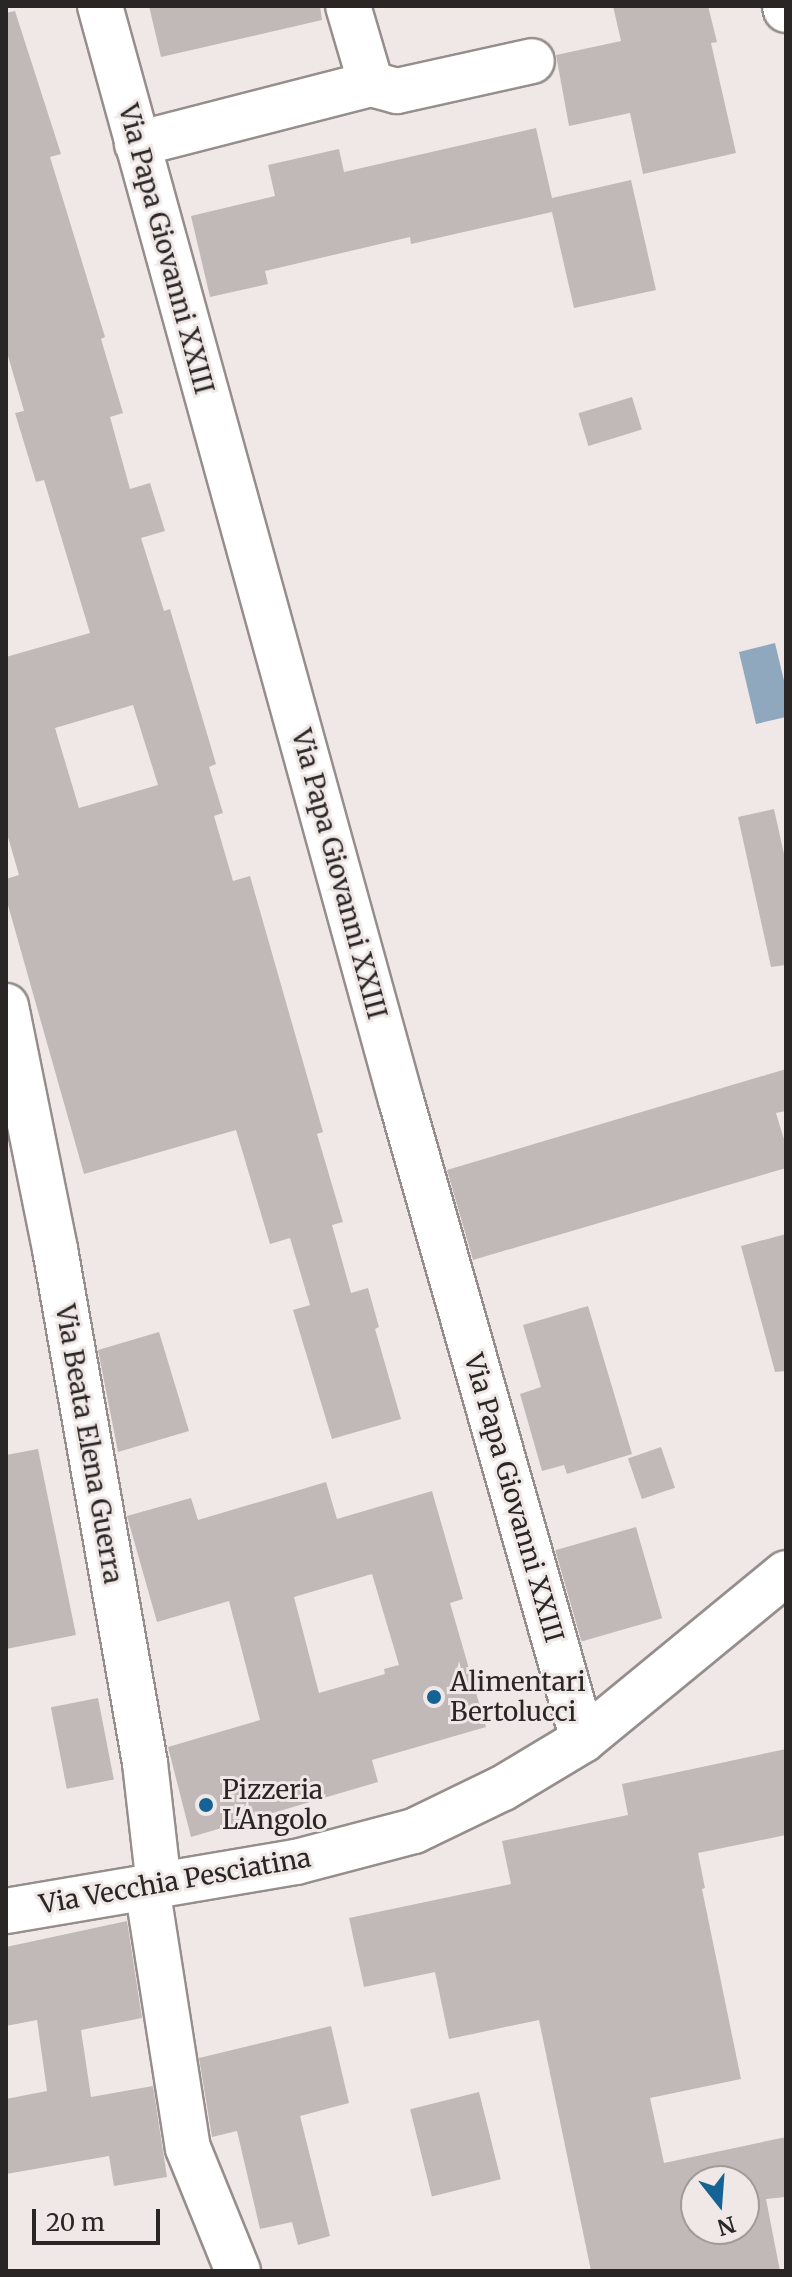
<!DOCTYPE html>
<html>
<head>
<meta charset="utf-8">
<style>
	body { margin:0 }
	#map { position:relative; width:792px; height:2277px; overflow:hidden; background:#f0e8e6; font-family:Merriweather,serif }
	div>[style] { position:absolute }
	.water>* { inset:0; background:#8fa8bd }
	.building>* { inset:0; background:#c1b9b8; transform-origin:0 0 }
	.roads { filter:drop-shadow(2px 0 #968e8c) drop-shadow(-2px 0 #968e8c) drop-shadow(0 2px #968e8c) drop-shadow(0 -2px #968e8c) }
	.street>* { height:44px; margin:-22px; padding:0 22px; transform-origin:22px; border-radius:22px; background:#fff }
	.dots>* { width:22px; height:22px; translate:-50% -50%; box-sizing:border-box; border:4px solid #f0e8e6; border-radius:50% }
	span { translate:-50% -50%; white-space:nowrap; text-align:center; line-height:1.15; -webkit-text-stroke:6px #f0e8e6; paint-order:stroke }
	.street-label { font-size:26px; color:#292625 }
	.poi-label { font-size:26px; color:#292625 }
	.left { translate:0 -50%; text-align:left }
	.frame { position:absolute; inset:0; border:8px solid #292625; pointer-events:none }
	.north { position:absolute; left:680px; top:2165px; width:80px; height:80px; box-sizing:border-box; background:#f0e8e6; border:2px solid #a09a99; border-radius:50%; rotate:163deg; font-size:22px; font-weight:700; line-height:32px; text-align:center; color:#292625 }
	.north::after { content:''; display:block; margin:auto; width:28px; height:36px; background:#156395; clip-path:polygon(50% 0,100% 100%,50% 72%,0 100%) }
	.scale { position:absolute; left:32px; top:2209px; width:128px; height:36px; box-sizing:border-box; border:4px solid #292625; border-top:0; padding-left:10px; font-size:24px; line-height:28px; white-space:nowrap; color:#292625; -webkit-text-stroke:6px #f0e8e6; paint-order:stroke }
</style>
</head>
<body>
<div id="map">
	<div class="water">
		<i style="clip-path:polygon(775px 643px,786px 689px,786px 717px,756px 724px,739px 652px)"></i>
	</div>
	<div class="building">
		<i style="clip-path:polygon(149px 6px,320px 6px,322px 20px,161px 57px)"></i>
		<i style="clip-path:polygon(613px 6px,708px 6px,717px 42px,711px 43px,736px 153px,643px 174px,630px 113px,569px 126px,556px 55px,621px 41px)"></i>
		<i style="clip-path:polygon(evenodd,15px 11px,61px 154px,50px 157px,105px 337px,101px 339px,123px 413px,110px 417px,130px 489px,150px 483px,165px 531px,141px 538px,164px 611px,170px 609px,216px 764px,209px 767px,223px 813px,214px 816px,233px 881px,250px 876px,323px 1132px,317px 1134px,343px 1222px,332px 1225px,351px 1293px,368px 1288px,379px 1327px,375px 1329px,401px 1419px,332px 1439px,293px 1310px,310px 1305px,290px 1238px,270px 1244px,236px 1130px,84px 1174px,6px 898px,6px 879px,19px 875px,6px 830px,6px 657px,90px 633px,44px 480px,36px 482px,15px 413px,24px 411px,6px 349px,6px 13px,15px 11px,133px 705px,158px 785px,79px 808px,55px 728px,133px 705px)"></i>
		<i style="clip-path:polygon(536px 128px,552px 198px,631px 180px,656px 290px,574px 308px,552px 212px,411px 244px,410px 237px,265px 271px,268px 284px,210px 297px,191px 216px,275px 196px,268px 165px,339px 149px,344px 172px)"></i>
		<i style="left:632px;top:397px;width:34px;height:56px;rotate:73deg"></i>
		<i style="clip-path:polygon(774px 809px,786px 863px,786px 965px,771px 967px,738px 817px)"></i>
		<i style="clip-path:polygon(786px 1069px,786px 1111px,776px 1113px,786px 1146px,786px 1168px,473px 1260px,447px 1170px)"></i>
		<i style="clip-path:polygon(786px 1234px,786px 1371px,775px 1372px,741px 1246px)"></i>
		<i style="clip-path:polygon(588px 1306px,632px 1454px,567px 1474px,564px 1465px,542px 1471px,520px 1394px,541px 1387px,523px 1325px)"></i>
		<i style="clip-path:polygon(159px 1332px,189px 1431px,118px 1452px,98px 1350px)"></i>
		<i style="left:661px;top:1447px;width:43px;height:35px;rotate:71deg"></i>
		<i style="clip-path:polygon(38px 1449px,76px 1635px,6px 1649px,6px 1455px)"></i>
		<i style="clip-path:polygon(evenodd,326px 1482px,337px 1519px,432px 1491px,463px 1599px,450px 1603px,486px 1727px,372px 1760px,378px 1782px,191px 1837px,168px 1747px,260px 1720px,229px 1601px,157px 1622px,127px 1516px,191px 1498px,198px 1520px,326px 1482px,372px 1574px,399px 1665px,384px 1669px,385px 1674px,319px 1693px,294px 1597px,372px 1574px)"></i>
		<i style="left:636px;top:1527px;width:95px;height:84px;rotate:74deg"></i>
		<i style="left:98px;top:1698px;width:83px;height:48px;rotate:79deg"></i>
		<i style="clip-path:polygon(evenodd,786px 1749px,786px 1835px,698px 1853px,705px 1888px,702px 1889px,741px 2079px,650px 2098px,664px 2163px,786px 2137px,786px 2197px,766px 2199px,780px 2271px,591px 2271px,539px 2020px,449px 2039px,435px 1972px,364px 1987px,349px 1918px,511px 1884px,502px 1841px,628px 1815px,622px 1784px,786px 1749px,696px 2181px,744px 2181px,744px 2229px,696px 2229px,696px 2181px)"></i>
		<i style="clip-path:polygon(127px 1921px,142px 2018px,81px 2030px,91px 2097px,153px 2086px,167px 2177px,114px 2186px,109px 2156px,6px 2174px,6px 2099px,47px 2091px,37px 2020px,6px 2026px,6px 1947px)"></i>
		<i style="clip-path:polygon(331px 2026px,349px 2103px,300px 2116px,330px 2236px,298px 2245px,292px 2222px,260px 2229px,237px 2131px,212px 2137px,199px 2058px)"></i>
		<i style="left:479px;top:2092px;width:90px;height:71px;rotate:76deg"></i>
	</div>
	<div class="roads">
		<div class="street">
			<i style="left:100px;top:6px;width:1135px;rotate:74.62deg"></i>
			<i style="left:401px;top:1100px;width:665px;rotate:74.13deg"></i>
			<i style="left:785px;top:6px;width:4px;rotate:76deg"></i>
			<i style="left:371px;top:84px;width:27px;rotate:15deg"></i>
			<i style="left:397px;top:91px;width:138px;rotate:-12.5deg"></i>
			<i style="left:137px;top:144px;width:242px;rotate:-14.4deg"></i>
			<i style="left:371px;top:84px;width:81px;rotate:-106.4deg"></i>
			<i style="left:6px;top:1006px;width:248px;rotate:78.6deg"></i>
			<i style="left:55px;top:1249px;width:522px;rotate:80.07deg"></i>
			<i style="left:145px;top:1763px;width:123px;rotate:83.5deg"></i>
			<i style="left:147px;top:1887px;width:264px;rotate:81.1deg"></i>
			<i style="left:188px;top:2148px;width:133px;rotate:67.9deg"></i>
			<i style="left:6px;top:1911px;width:294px;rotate:-9.6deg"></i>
			<i style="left:296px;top:1862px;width:122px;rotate:-14.7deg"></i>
			<i style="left:414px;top:1831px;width:99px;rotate:-25.8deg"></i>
			<i style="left:503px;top:1788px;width:93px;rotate:-31deg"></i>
			<i style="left:583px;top:1740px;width:263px;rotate:-39.4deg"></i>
		</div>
	</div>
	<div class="dots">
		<i style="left:434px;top:1697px;background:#156395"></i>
		<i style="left:206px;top:1805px;background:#156395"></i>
	</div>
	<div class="street-label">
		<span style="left:166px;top:249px;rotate:75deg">Via Papa Giovanni XXIII</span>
		<span style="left:339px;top:874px;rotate:75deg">Via Papa Giovanni XXIII</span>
		<span style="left:89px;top:1444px;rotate:80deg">Via Beata Elena Guerra</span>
		<span style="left:514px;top:1498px;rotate:74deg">Via Papa Giovanni XXIII</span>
		<span style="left:175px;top:1881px;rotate:-10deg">Via Vecchia Pesciatina</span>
	</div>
	<div class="poi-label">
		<span class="left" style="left:450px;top:1697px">Alimentari<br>Bertolucci</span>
		<span class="left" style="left:222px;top:1805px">Pizzeria<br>L'Angolo</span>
	</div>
	<div class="frame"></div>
	<div class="north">N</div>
	<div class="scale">20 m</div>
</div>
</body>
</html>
